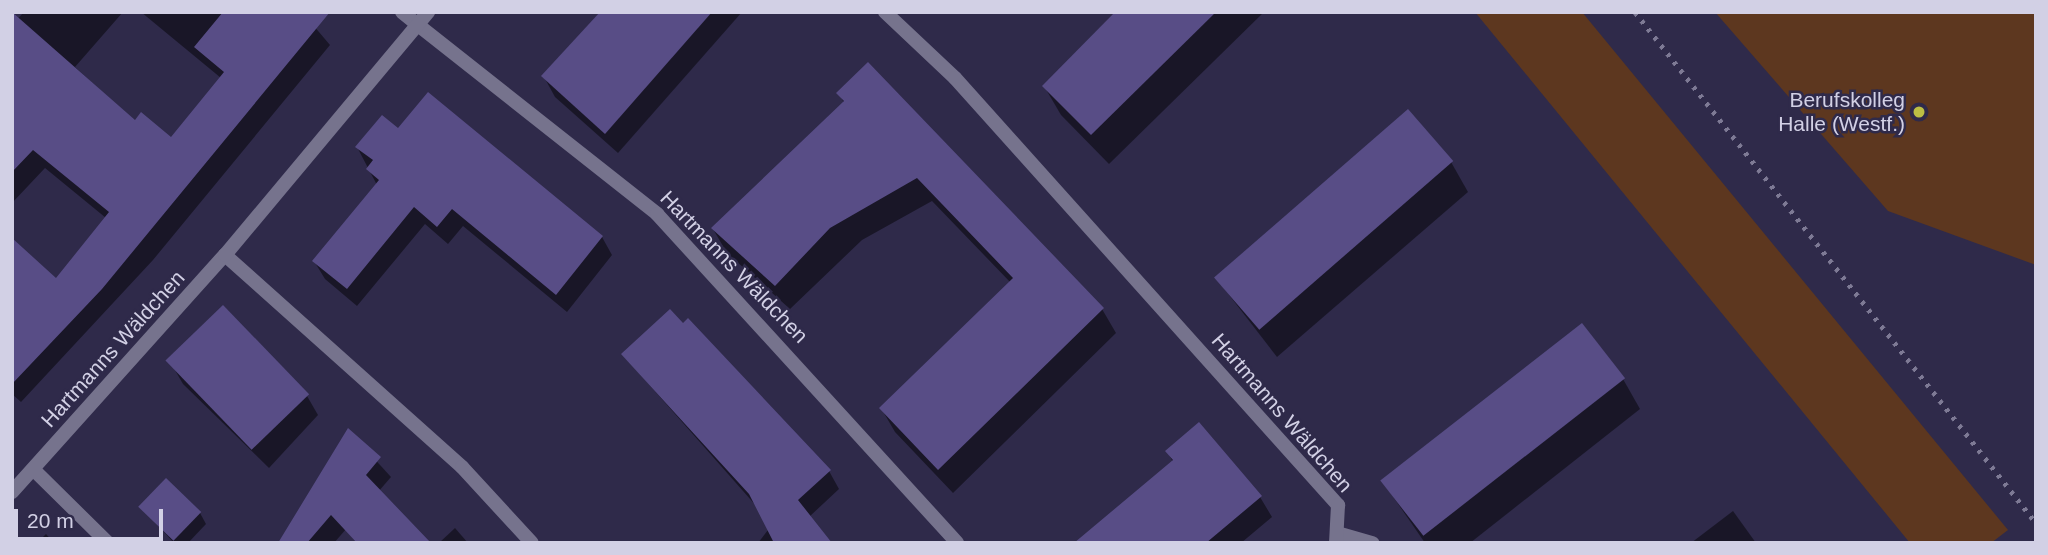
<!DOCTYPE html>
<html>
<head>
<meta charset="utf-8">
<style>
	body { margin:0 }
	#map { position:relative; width:2048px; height:555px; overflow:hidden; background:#2f2a4a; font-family:Arial,sans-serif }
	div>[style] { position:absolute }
	.green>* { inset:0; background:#5d371f }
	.shadow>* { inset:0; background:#0007 }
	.building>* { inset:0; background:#584d86; transform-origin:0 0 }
	.service>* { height:14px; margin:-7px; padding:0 7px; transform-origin:7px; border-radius:7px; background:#76738d }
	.minor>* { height:14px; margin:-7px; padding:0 7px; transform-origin:7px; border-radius:7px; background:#76738d }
	.rail>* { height:5px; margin-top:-2.5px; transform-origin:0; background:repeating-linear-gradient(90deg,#7e7a95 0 3.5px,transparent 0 10.5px) }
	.dots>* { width:19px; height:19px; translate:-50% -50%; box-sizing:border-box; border:4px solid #2f2a4a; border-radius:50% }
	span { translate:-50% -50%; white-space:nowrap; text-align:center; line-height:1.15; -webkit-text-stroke:5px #2f2a4a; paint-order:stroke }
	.poi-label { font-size:21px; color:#d2d0e5 }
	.right { translate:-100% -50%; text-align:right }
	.street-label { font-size:21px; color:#d2d0e5 }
	.frame { position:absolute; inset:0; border:14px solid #d2d0e5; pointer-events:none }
	.scale { position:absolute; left:14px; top:509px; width:149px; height:32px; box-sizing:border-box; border:4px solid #d2d0e5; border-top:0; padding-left:9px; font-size:21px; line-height:24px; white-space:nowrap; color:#d2d0e5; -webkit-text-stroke:5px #2f2a4a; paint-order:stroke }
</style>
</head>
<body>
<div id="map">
	<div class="green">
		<i style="clip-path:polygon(1475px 12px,1582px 12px,2008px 530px,1991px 543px,1910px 543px)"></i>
		<i style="clip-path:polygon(1715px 12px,2036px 12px,2036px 265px,1888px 211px)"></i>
	</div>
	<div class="shadow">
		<i style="clip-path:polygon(24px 12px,123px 12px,75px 67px,135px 122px,171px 139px,221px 78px,141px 12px,302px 12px,330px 45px,153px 260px,21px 402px,12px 394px,12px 241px,56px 281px,106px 218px,45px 168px,12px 203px,12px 25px)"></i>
		<i style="clip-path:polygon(601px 12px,742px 12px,618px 153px,555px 97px,544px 77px)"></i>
		<i style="clip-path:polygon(1119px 12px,1264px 12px,1109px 164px,1061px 115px,1044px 86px)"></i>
		<i style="clip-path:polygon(839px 93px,1102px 309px,1116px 333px,953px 493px,895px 432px,881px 408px,1011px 283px,932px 201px,862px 240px,790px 309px,727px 253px,713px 229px,844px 103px)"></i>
		<i style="clip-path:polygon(357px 147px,602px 237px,612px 255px,567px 312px,463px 226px,448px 244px,425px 224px,357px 306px,325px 279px,314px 261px,377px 185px)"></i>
		<i style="clip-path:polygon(1451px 162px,1468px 192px,1277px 357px,1216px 278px)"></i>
		<i style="clip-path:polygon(623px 355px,829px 471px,839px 489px,809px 517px,830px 543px,758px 543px,768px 530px,758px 508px)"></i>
		<i style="clip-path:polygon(172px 365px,307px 396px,318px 415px,269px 468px,183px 384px)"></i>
		<i style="clip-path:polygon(1623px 379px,1640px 409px,1470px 543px,1425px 543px,1383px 482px)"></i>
		<i style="clip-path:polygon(349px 431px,391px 477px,334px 543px,280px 543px)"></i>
		<i style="clip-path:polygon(1167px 451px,1260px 497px,1272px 517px,1241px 543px,1077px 543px,1173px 462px)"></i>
		<i style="clip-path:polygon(141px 507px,200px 513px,206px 524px,188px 543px,174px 543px)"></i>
		<i style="clip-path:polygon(1733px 511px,1756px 543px,1691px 543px)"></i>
		<i style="clip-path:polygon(455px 528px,468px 543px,439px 543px)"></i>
		<i style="clip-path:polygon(46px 534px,54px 543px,37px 543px)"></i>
	</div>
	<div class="building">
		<i style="clip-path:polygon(12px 12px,135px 120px,141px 112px,171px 137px,224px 72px,194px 47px,223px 12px,330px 12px,102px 289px,12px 384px,12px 238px,56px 278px,109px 212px,33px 150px,12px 172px)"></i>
		<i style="clip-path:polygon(600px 12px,712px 12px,605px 134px,541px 76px)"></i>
		<i style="clip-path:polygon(1115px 12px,1216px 12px,1091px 135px,1042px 86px)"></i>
		<i style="clip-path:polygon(868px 62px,1104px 308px,938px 470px,879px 408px,1013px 278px,917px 178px,830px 228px,775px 286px,711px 228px,844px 101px,836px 93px)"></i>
		<i style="clip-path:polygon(428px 92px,603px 236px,556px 295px,452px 209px,437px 227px,414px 207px,347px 289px,312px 261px,379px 180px,366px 169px,373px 160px,355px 147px,382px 115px,398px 128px)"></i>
		<i style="left:1408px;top:109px;width:69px;height:257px;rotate:49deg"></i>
		<i style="left:223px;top:305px;width:124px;height:80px;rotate:46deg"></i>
		<i style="clip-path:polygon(670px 309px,683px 323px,688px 318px,831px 470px,798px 500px,832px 543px,774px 543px,749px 494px,621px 354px)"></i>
		<i style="left:1582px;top:323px;width:70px;height:256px;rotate:52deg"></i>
		<i style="clip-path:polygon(1199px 422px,1262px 496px,1206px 543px,1074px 543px,1173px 460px,1165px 451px)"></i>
		<i style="clip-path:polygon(348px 428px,381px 457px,366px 475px,431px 543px,357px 543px,331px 515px,307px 543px,278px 543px)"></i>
		<i style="left:166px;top:478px;width:49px;height:40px;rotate:44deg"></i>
	</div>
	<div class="service">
		<i style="left:402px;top:12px;width:21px;rotate:39deg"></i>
		<i style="left:1337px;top:533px;width:37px;rotate:16deg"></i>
	</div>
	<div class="minor">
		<i style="left:885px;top:12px;width:96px;rotate:43.3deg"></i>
		<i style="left:955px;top:78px;width:574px;rotate:48.11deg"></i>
		<i style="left:1338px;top:505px;width:38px;rotate:93deg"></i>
		<i style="left:418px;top:25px;width:305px;rotate:38.3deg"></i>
		<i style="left:657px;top:214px;width:445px;rotate:47.6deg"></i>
		<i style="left:225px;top:255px;width:318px;rotate:41.8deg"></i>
		<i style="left:462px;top:467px;width:103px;rotate:47.4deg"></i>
		<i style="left:34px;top:470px;width:104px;rotate:44.6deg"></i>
		<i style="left:12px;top:492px;width:319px;rotate:-48.1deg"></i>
		<i style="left:225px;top:255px;width:317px;rotate:-50.1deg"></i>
	</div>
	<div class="rail">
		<i style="left:1635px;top:12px;width:650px;rotate:51.88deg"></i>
	</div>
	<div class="dots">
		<i style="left:1919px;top:112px;background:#bcbf44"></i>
	</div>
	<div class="poi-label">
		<span class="right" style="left:1905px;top:112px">Berufskolleg<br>Halle (Westf.)</span>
	</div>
	<div class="street-label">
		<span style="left:734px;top:267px;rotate:46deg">Hartmanns Wäldchen</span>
		<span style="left:113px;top:349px;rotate:-48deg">Hartmanns Wäldchen</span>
		<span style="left:1282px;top:413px;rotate:49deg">Hartmanns Wäldchen</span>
	</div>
	<div class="frame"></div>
	<div class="scale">20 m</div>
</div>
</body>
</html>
